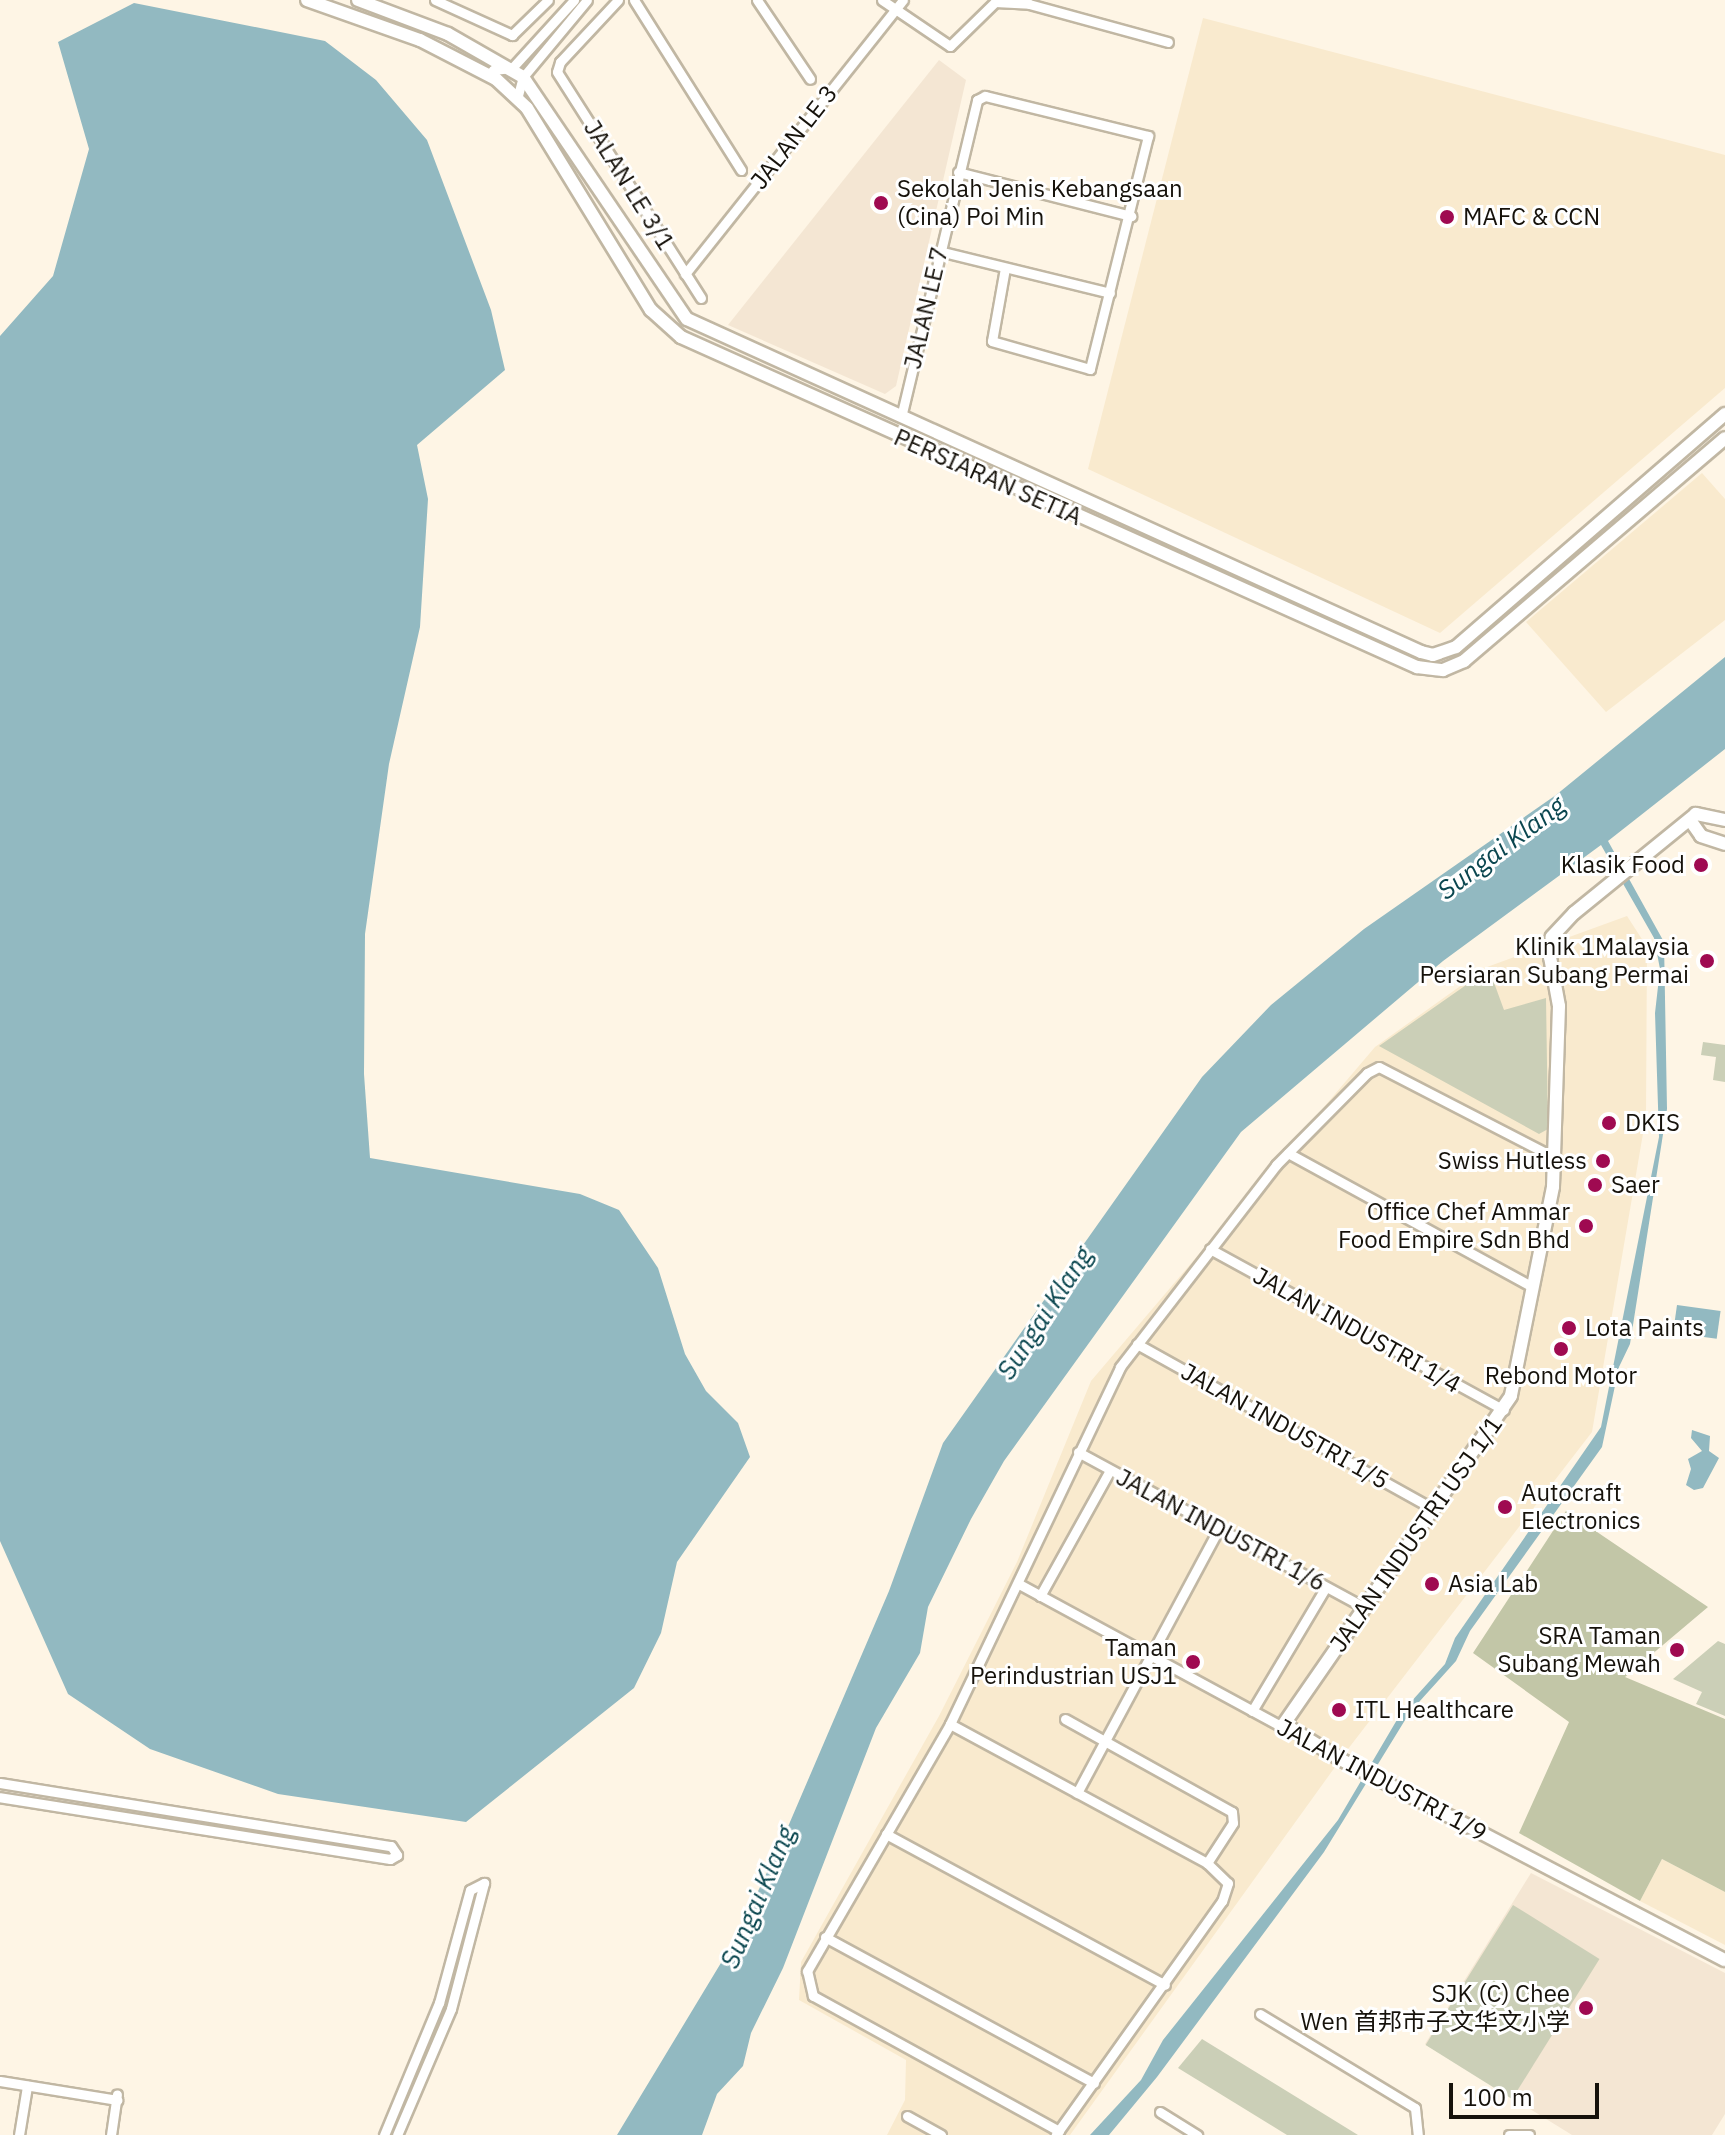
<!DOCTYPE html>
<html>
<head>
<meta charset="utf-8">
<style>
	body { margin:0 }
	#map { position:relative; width:1725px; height:2135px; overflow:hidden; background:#fef5e5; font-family:"IBM Plex Sans","Noto Sans SC",sans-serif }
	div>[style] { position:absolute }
	.built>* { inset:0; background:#f9eace }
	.education>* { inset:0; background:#f4e6d3 }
	.green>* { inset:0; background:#cbcfb7; transform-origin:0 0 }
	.forest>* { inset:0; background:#c2c6a7 }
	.water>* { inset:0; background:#92b9c1; transform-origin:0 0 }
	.roads { filter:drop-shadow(2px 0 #c1b7a3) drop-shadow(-2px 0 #c1b7a3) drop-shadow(0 2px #c1b7a3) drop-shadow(0 -2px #c1b7a3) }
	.street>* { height:9px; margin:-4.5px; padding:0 4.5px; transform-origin:4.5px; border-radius:4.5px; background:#fff }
	.secondary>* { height:12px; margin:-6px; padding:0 6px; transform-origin:6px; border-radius:6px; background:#fff }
	.dots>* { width:22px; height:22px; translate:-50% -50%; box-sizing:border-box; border:4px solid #fff; border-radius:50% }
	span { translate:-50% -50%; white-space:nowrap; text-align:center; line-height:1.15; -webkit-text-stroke:6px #fff; paint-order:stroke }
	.street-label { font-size:24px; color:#16120b }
	.poi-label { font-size:24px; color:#16120b }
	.left { translate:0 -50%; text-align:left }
	.right { translate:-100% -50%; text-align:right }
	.water-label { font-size:26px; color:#0a464f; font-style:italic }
	.scale { position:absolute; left:1449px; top:2083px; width:150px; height:36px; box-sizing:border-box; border:4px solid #16120b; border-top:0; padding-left:10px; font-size:24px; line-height:28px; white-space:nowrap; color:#16120b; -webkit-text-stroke:6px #fff; paint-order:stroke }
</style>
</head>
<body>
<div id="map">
	<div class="built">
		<i style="clip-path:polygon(1203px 18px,1725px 155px,1725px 388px,1440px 633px,1088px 469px)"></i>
		<i style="clip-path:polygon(1702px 473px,1725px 499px,1725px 620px,1606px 712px,1526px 622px)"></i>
		<i style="clip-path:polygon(1627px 916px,1647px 947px,1646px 1116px,1592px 1432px,1348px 1749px,1070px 2135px,887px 2135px,905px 2100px,906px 2060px,799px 2000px,801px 1962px,939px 1716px,1017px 1562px,1091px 1381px,1375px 1047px,1487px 967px)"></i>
		<i style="clip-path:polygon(1662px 1859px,1725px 1892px,1725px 1945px,1640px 1901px)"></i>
	</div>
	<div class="education">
		<i style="clip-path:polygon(939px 60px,966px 80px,896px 386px,885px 394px,728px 325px)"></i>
		<i style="clip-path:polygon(1531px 1873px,1725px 1973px,1725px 2114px,1712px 2135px,1572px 2135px,1425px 2044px)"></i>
	</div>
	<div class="green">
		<i style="clip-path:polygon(1489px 969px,1504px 1010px,1546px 998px,1548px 1129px,1539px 1134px,1379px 1046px)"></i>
		<i style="clip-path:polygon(1703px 1042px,1725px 1045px,1725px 1082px,1713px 1080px,1716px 1057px,1701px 1055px)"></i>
		<i style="clip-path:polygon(1718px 1641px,1725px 1644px,1725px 1716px,1696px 1704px,1702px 1692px,1673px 1679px)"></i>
		<i style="left:1513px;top:1905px;width:102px;height:165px;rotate:32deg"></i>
		<i style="clip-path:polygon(1202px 2039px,1358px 2135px,1287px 2135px,1178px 2068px)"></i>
	</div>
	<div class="forest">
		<i style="clip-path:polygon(1566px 1511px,1708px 1607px,1625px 1677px,1725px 1719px,1725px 1892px,1662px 1859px,1640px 1901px,1519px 1833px,1569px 1722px,1473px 1653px)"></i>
	</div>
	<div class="water">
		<i style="clip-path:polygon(134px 3px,325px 41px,376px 80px,427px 140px,491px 310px,505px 370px,417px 445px,428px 499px,420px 627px,389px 764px,365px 934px,364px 1074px,370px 1158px,580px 1194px,619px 1210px,658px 1268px,685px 1354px,706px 1391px,738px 1423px,750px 1457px,677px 1562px,661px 1633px,634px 1688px,466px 1822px,278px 1794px,150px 1749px,68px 1694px,0 1541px,0 336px,53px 276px,89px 149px,58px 42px)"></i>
		<i style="clip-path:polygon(1725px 657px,1725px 749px,1608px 841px,1664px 942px,1667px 1109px,1630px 1344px,1619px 1367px,1602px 1447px,1470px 1631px,1456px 1661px,1410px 1712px,1324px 1852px,1157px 2077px,1109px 2135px,1090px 2135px,1141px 2080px,1163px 2040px,1338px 1820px,1401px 1713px,1445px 1664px,1455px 1638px,1601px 1427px,1659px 1137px,1655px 1013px,1660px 969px,1654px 938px,1601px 845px,1443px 961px,1241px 1132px,1004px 1461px,971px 1519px,928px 1607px,920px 1653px,876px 1728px,783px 1968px,751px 2033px,743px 2066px,717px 2094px,702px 2135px,617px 2135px,736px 1938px,784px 1836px,889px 1591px,943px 1443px,1202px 1077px,1271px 1005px,1364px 929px,1556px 795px)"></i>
		<i style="left:1677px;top:1305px;width:44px;height:28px;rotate:8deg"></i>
		<i style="clip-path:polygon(1692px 1430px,1710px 1436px,1709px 1451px,1719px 1458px,1703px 1488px,1694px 1490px,1686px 1485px,1691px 1469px,1688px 1459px,1702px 1451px,1691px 1438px)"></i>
	</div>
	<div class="roads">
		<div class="street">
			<i style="left:435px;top:0;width:85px;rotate:24.4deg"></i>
			<i style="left:512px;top:35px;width:50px;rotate:-44.2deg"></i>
			<i style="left:618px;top:0;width:85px;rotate:133.1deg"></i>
			<i style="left:560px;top:62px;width:10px;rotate:107deg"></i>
			<i style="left:557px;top:72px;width:268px;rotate:57.5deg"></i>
			<i style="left:634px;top:0;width:201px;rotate:57.8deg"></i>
			<i style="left:757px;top:0;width:95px;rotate:56.1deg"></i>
			<i style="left:882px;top:0;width:82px;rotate:34.1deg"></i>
			<i style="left:950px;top:46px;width:63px;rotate:-44.4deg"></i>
			<i style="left:995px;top:2px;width:34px;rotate:3deg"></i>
			<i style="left:1029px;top:4px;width:144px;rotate:15.3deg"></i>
			<i style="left:490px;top:75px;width:6px;rotate:-59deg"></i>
			<i style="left:493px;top:70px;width:19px;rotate:-6deg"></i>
			<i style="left:512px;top:68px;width:92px;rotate:-47.6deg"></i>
			<i style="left:517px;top:99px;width:23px;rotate:-75deg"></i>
			<i style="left:523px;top:77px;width:100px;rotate:-50.3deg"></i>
			<i style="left:958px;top:172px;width:179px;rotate:14.3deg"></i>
			<i style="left:939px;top:251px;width:176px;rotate:13.8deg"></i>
			<i style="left:685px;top:274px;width:350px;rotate:-51.5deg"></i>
			<i style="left:902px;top:413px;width:322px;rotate:-76.5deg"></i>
			<i style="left:977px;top:100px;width:9px;rotate:-27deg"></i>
			<i style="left:985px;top:96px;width:168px;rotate:13.8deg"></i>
			<i style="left:1148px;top:136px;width:240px;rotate:104deg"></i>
			<i style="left:1090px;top:369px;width:102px;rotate:-164.1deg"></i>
			<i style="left:992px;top:341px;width:74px;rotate:-79.9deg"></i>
			<i style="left:1288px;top:1153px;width:279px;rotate:28.7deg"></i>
			<i style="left:1210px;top:1249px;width:335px;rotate:28.7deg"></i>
			<i style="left:1137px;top:1344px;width:340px;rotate:29.1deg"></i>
			<i style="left:1078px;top:1452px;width:325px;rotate:28.5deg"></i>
			<i style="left:1019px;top:1584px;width:304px;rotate:28.5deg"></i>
			<i style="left:1040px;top:1596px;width:144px;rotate:-60.9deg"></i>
			<i style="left:1252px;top:1711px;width:144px;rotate:-59.2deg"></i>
			<i style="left:1065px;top:1719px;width:191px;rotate:29.1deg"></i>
			<i style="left:1232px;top:1812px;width:11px;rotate:85deg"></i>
			<i style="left:1233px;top:1823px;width:48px;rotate:123deg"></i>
			<i style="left:950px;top:1724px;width:292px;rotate:28.4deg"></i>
			<i style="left:1207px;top:1863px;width:29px;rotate:44deg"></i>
			<i style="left:1228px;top:1883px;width:19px;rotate:108deg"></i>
			<i style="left:1222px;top:1901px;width:287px;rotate:125.4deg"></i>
			<i style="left:0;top:1783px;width:396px;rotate:9.2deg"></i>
			<i style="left:391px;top:1846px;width:11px;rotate:56deg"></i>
			<i style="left:397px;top:1855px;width:8px;rotate:150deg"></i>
			<i style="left:390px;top:1859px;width:395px;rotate:-171deg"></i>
			<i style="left:1077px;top:1793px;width:301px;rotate:-61.8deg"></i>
			<i style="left:886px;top:1834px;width:317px;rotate:28.4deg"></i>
			<i style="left:825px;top:1937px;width:306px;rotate:28.5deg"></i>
			<i style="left:1260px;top:2014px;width:181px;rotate:31.2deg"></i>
			<i style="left:1415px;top:2108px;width:27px;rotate:84deg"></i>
			<i style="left:0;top:2081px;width:119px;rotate:9.2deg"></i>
			<i style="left:1160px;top:2112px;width:44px;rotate:31.9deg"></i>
			<i style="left:907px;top:2116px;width:39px;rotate:29deg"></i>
			<i style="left:1059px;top:2131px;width:281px;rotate:-151.2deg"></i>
			<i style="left:813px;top:1996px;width:26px;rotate:-103deg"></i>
			<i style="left:807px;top:1971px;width:285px;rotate:-59.9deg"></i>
			<i style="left:950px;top:1724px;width:395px;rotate:-64.5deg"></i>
			<i style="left:1120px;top:1367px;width:255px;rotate:-52.3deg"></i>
			<i style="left:1276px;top:1165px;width:129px;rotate:-45.3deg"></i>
			<i style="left:1367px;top:1073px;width:13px;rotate:-27deg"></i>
			<i style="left:1379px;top:1067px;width:198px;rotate:27.3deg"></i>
			<i style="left:19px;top:2135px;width:50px;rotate:-80.7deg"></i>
			<i style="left:111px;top:2135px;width:41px;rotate:-81.7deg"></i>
			<i style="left:384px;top:2135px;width:143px;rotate:-67.4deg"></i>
			<i style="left:439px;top:2003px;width:117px;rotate:-74.7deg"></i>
			<i style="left:470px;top:1890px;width:16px;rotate:-27deg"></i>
			<i style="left:484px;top:1883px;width:130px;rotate:104.7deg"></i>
			<i style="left:451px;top:2009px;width:137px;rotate:113.2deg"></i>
			<i style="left:1509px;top:2135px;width:20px"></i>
		</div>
		<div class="secondary">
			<i style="left:307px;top:0;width:120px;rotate:19.5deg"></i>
			<i style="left:420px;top:40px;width:85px;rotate:27.2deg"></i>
			<i style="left:496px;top:79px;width:42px;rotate:43.1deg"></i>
			<i style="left:527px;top:108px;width:237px;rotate:58.5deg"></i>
			<i style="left:651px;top:310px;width:40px;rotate:42deg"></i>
			<i style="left:681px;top:337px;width:807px;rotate:24.15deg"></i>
			<i style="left:1417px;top:667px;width:26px;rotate:7deg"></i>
			<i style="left:1443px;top:670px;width:23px;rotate:-23deg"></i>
			<i style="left:1464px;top:661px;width:343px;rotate:-40.5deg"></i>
			<i style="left:358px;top:0;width:96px;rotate:20.7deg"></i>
			<i style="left:448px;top:34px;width:86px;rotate:29.8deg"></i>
			<i style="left:523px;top:77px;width:292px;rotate:55.9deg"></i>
			<i style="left:687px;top:319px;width:806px;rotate:24.4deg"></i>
			<i style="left:1421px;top:652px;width:12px;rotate:14deg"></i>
			<i style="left:1433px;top:655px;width:24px;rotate:-19deg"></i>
			<i style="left:1456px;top:647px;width:356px;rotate:-40.9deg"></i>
			<i style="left:1690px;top:820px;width:19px;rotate:55deg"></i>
			<i style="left:1701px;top:836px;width:25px;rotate:18deg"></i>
			<i style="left:1725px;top:820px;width:30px;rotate:-168deg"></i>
			<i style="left:1696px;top:814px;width:157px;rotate:140.9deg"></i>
			<i style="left:1574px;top:913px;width:33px;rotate:133deg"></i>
			<i style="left:1552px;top:937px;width:20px;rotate:96deg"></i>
			<i style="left:1550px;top:957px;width:50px;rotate:79.6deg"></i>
			<i style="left:1559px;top:1006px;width:181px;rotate:91.9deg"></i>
			<i style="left:1553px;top:1187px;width:213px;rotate:101.4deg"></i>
			<i style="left:1511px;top:1396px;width:399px;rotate:124.7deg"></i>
			<i style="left:1284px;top:1724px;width:66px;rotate:32deg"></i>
			<i style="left:1340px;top:1759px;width:434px;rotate:27.6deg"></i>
		</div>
	</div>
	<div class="dots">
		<i style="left:881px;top:203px;background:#9f0a51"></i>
		<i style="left:1447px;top:217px;background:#9f0a51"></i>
		<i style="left:1701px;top:865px;background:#9f0a51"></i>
		<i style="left:1707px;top:961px;background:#9f0a51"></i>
		<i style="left:1609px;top:1123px;background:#9f0a51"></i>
		<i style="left:1603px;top:1161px;background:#9f0a51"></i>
		<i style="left:1595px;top:1185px;background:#9f0a51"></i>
		<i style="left:1586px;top:1226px;background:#9f0a51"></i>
		<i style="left:1569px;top:1328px;background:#9f0a51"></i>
		<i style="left:1561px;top:1349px;background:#9f0a51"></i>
		<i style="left:1505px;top:1507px;background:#9f0a51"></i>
		<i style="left:1432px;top:1584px;background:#9f0a51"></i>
		<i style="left:1677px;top:1650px;background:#9f0a51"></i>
		<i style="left:1193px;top:1662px;background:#9f0a51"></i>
		<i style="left:1339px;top:1710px;background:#9f0a51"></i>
		<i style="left:1586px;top:2008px;background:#9f0a51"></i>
	</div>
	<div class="street-label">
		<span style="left:794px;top:137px;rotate:-52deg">JALAN LE 3</span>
		<span style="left:629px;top:185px;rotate:58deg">JALAN LE 3/1</span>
		<span style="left:926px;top:308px;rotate:-77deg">JALAN LE 7</span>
		<span style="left:988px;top:477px;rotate:24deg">PERSIARAN SETIA</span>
		<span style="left:1357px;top:1330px;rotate:29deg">JALAN INDUSTRI 1/4</span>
		<span style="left:1285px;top:1426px;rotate:29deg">JALAN INDUSTRI 1/5</span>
		<span style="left:1221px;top:1530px;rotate:28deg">JALAN INDUSTRI 1/6</span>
		<span style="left:1416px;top:1534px;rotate:-55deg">JALAN INDUSTRI USJ 1/1</span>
		<span style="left:1382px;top:1780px;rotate:28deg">JALAN INDUSTRI 1/9</span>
	</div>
	<div class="poi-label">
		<span class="left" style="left:897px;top:203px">Sekolah Jenis Kebangsaan<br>(Cina) Poi Min</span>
		<span class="left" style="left:1463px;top:217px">MAFC &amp; CCN</span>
		<span class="right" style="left:1685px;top:865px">Klasik Food</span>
		<span class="right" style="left:1689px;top:961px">Klinik 1Malaysia<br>Persiaran Subang Permai</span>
		<span class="left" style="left:1625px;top:1123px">DKIS</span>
		<span class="right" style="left:1587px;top:1161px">Swiss Hutless</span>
		<span class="left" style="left:1611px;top:1185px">Saer</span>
		<span class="right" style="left:1570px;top:1226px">Office Chef Ammar<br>Food Empire Sdn Bhd</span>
		<span class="left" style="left:1585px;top:1328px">Lota Paints</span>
		<span style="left:1561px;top:1376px">Rebond Motor</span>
		<span class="left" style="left:1521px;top:1507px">Autocraft<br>Electronics</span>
		<span class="left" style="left:1448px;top:1584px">Asia Lab</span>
		<span class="right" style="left:1661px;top:1650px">SRA Taman<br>Subang Mewah</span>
		<span class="right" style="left:1177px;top:1662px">Taman<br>Perindustrian USJ1</span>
		<span class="left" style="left:1355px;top:1710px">ITL Healthcare</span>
		<span class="right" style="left:1570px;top:2008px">SJK (C) Chee<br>Wen 首邦市子文华文小学</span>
	</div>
	<div class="water-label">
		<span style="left:1501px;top:848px;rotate:-37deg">Sungai Klang</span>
		<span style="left:1045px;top:1313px;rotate:-57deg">Sungai Klang</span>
		<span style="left:758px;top:1897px;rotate:-67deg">Sungai Klang</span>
	</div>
	<div class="scale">100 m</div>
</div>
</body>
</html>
